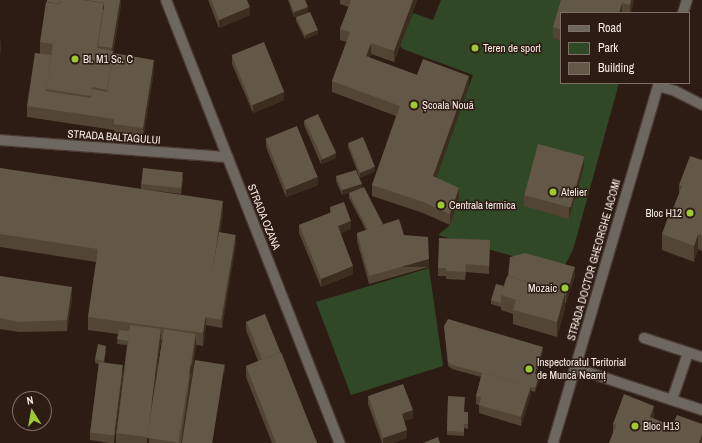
<!DOCTYPE html>
<html>
<head>
<meta charset="utf-8">
<style>
	body { margin:0 }
	#map { position:relative; width:702px; height:443px; overflow:hidden; background:#2d1c14; font-family:"Archivo Narrow",sans-serif }
	div>[style] { position:absolute }
	.green>* { inset:0; background:#314827 }
	.roads { filter:drop-shadow(1px 0 #493931) drop-shadow(-1px 0 #493931) drop-shadow(0 1px #493931) drop-shadow(0 -1px #493931) }
	.minor>* { height:10px; margin:-5px; padding:0 5px; transform-origin:5px; border-radius:5px; background:#6e6760 }
	.wall>* { inset:0; background:#524535 }
	.shaded-wall>* { inset:0; background:#3b2d20; transform-origin:0 0 }
	.building>* { inset:0; background:#635748; transform-origin:0 0 }
	.dots>* { width:11px; height:11px; translate:-50% -50%; box-sizing:border-box; border:2px solid #2d1c14; border-radius:50% }
	span { translate:-50% -50%; white-space:nowrap; text-align:center; line-height:1.15; -webkit-text-stroke:3px #2d1c14; paint-order:stroke }
	.poi-label { font-size:11px; color:#f8ece6 }
	.left { translate:0 -50%; text-align:left }
	.right { translate:-100% -50%; text-align:right }
	.street-label { font-size:11px; color:#f8ece6 }
	.legend { position:absolute; left:560px; top:12px; width:130px; height:72px; box-sizing:border-box; background:#2d1c14; border:1px solid #7e6f68; margin:0; padding:5px 7px; list-style:none; font-size:12px; color:#f8ece6 }
	.legend li { display:flex; align-items:center; gap:8px; height:20px }
	.legend b { width:20px; border:1px solid #7e6f68 }
	.north { position:absolute; left:12px; top:391px; width:40px; height:40px; box-sizing:border-box; background:#2d1c14; border:1px solid #7e6f68; border-radius:50%; rotate:349deg; font-size:11px; font-weight:700; line-height:16px; text-align:center; color:#f8ece6 }
	.north::after { content:''; display:block; margin:auto; width:14px; height:18px; background:#9dca30; clip-path:polygon(50% 0,100% 100%,50% 72%,0 100%) }
</style>
</head>
<body>
<div id="map">
	<div class="green">
		<i style="clip-path:polygon(441px 0,564px 0,553px 38px,561px 41px,561px 83px,619px 83px,573px 250px,562px 270px,438px 235px,450px 225px,433px 187px,473px 75px,403px 49px,400px 46px,413px 13px,433px 20px)"></i>
		<i style="clip-path:polygon(429px 268px,443px 366px,351px 395px,316px 302px)"></i>
	</div>
	<div class="roads">
		<div class="minor">
			<i style="left:166px;top:0;width:476px;rotate:68.6deg"></i>
			<i style="left:683px;top:13px;width:14px;rotate:-73deg"></i>
			<i style="left:658px;top:86px;width:18px;rotate:16deg"></i>
			<i style="left:675px;top:91px;width:30px;rotate:27deg"></i>
			<i style="left:0;top:140px;width:228px;rotate:4.3deg"></i>
			<i style="left:644px;top:338px;width:61px;rotate:18.1deg"></i>
			<i style="left:575px;top:368px;width:134px;rotate:18.3deg"></i>
			<i style="left:672px;top:400px;width:50px;rotate:-71.2deg"></i>
			<i style="left:553px;top:443px;width:375px;rotate:-73.6deg"></i>
		</div>
	</div>
	<div class="wall">
		<i style="clip-path:polygon(121px 0,121px 5px,113px 53px,154px 71px,143px 139px,114px 135px,114px 130px,27px 117px,27px 106px,40px 54px,40px 42px)"></i>
		<i style="clip-path:polygon(208px 0,247px 0,250px 15px,219px 28px)"></i>
		<i style="clip-path:polygon(288px 0,305px 0,308px 12px,294px 17px)"></i>
		<i style="clip-path:polygon(340px 0,417px 0,394px 62px,371px 54px,369px 58px,417px 75px,469px 87px,436px 177px,459px 199px,450px 225px,423px 213px,372px 196px,372px 185px,396px 116px,332px 92px,332px 81px,347px 42px,340px 40px,340px 29px,349px 7px,340px 4px)"></i>
		<i style="clip-path:polygon(561px 0,634px 0,631px 13px,561px 13px,561px 41px,553px 38px,553px 27px)"></i>
		<i style="clip-path:polygon(296px 17px,318px 34px,305px 39px,296px 21px)"></i>
		<i style="clip-path:polygon(232px 56px,284px 100px,253px 113px,232px 64px)"></i>
		<i style="clip-path:polygon(304px 120px,336px 158px,321px 164px,304px 125px)"></i>
		<i style="clip-path:polygon(266px 139px,318px 185px,286px 197px,266px 147px)"></i>
		<i style="clip-path:polygon(348px 143px,375px 171px,360px 178px,348px 147px)"></i>
		<i style="clip-path:polygon(702px 160px,702px 251px,698px 249px,694px 262px,662px 250px,662px 234px,673px 209px,679px 194px,679px 185px)"></i>
		<i style="clip-path:polygon(584px 167px,569px 219px,524px 206px,524px 195px)"></i>
		<i style="clip-path:polygon(0 168px,223px 214px,220px 232px,236px 243px,222px 328px,206px 325px,203px 346px,196px 345px,183px 443px,149px 443px,149px 438px,162px 340px,161px 340px,147px 443px,116px 443px,116px 433px,127px 345px,117px 344px,118px 334px,88px 330px,88px 317px,96px 262px,0 247px)"></i>
		<i style="clip-path:polygon(336px 176px,362px 188px,383px 225px,404px 235px,429px 267px,369px 284px,357px 241px,357px 233px,366px 230px,349px 198px,349px 193px,359px 189px,342px 195px,336px 181px)"></i>
		<i style="clip-path:polygon(183px 177px,181px 194px,141px 189px,141px 184px)"></i>
		<i style="clip-path:polygon(330px 207px,351px 229px,340px 233px,353px 274px,321px 287px,299px 233px,299px 225px,330px 213px)"></i>
		<i style="clip-path:polygon(490px 240px,489px 274px,466px 272px,465px 280px,446px 279px,446px 276px,438px 276px,438px 268px)"></i>
		<i style="clip-path:polygon(575px 275px,566px 303px,565px 303px,565px 308px,557px 337px,513px 324px,513px 314px,501px 310px,501px 307px,491px 304px,491px 300px,504px 286px,508px 276px)"></i>
		<i style="clip-path:polygon(0 276px,72px 298px,67px 331px,19px 332px,0 329px)"></i>
		<i style="clip-path:polygon(246px 321px,280px 353px,317px 443px,272px 443px,246px 377px,246px 366px,258px 361px,246px 330px)"></i>
		<i style="clip-path:polygon(444px 326px,543px 351px,536px 374px,539px 381px,535px 392px,531px 391px,531px 394px,521px 426px,479px 413px,479px 405px,476px 404px,476px 396px,481px 377px,452px 369px,448px 366px)"></i>
		<i style="clip-path:polygon(106px 350px,104px 362px,123px 373px,114px 443px,109px 443px,90px 440px,90px 432px,99px 364px,95px 363px,95px 359px)"></i>
		<i style="clip-path:polygon(368px 396px,413px 418px,404px 421px,407px 438px,392px 443px,382px 443px,368px 404px)"></i>
		<i style="clip-path:polygon(448px 396px,465px 412px,468px 412px,468px 429px,464px 428px,464px 436px,447px 435px)"></i>
		<i style="clip-path:polygon(654px 419px,672px 426px,613px 433px,613px 424px)"></i>
	</div>
	<div class="shaded-wall">
		<i style="clip-path:polygon(120px 0,121px 0,121px 5px,112px 56px,112px 48px)"></i>
		<i style="clip-path:polygon(413px 0,417px 0,394px 62px,394px 51px)"></i>
		<i style="clip-path:polygon(631px 0,634px 0,631px 13px,630px 13px,630px 5px)"></i>
		<i style="clip-path:polygon(622px 3px,622px 13px,619px 13px)"></i>
		<i style="clip-path:polygon(250px 7px,250px 15px,219px 28px,219px 20px)"></i>
		<i style="clip-path:polygon(308px 7px,308px 12px,294px 17px,294px 12px)"></i>
		<i style="clip-path:polygon(318px 30px,318px 34px,305px 39px,305px 35px)"></i>
		<i style="clip-path:polygon(1px 38px,1px 50px,0 56px,0 43px)"></i>
		<i style="clip-path:polygon(371px 43px,371px 54px,366px 67px,366px 56px)"></i>
		<i style="clip-path:polygon(154px 60px,154px 71px,143px 139px,143px 128px)"></i>
		<i style="clip-path:polygon(469px 76px,469px 87px,433px 187px,433px 176px)"></i>
		<i style="clip-path:polygon(284px 92px,284px 100px,253px 113px,253px 105px)"></i>
		<i style="clip-path:polygon(336px 153px,336px 158px,321px 164px,321px 160px)"></i>
		<i style="clip-path:polygon(584px 156px,584px 167px,569px 219px,569px 208px)"></i>
		<i style="clip-path:polygon(375px 167px,375px 171px,360px 178px,360px 173px)"></i>
		<i style="clip-path:polygon(318px 177px,318px 185px,286px 197px,286px 189px)"></i>
		<i style="clip-path:polygon(362px 184px,362px 188px,342px 195px,342px 190px)"></i>
		<i style="clip-path:polygon(459px 188px,459px 199px,450px 225px,450px 214px)"></i>
		<i style="clip-path:polygon(223px 201px,223px 214px,208px 317px,206px 317px,206px 325px,203px 346px,203px 333px)"></i>
		<i style="clip-path:polygon(351px 221px,351px 229px,338px 234px,338px 226px)"></i>
		<i style="clip-path:polygon(698px 234px,698px 249px,694px 262px,694px 246px)"></i>
		<i style="clip-path:polygon(236px 235px,236px 243px,222px 328px,222px 320px)"></i>
		<i style="left:429px;top:259px;width:8px;height:62px;rotate:90deg"></i>
		<i style="clip-path:polygon(353px 266px,353px 274px,321px 287px,321px 279px)"></i>
		<i style="clip-path:polygon(575px 267px,575px 275px,566px 303px,566px 295px)"></i>
		<i style="clip-path:polygon(72px 287px,72px 298px,67px 331px,67px 320px)"></i>
		<i style="clip-path:polygon(565px 293px,565px 308px,557px 337px,557px 322px)"></i>
		<i style="clip-path:polygon(161px 329px,161px 340px,147px 443px,147px 438px)"></i>
		<i style="clip-path:polygon(196px 334px,196px 345px,183px 443px,181px 443px)"></i>
		<i style="clip-path:polygon(106px 346px,106px 350px,104px 365px,104px 361px)"></i>
		<i style="clip-path:polygon(543px 347px,543px 351px,535px 377px,535px 373px)"></i>
		<i style="clip-path:polygon(123px 365px,123px 373px,114px 443px,114px 436px)"></i>
		<i style="left:225px;top:365px;width:8px;height:79px;rotate:90deg"></i>
		<i style="clip-path:polygon(539px 377px,539px 381px,535px 392px,535px 388px)"></i>
		<i style="clip-path:polygon(531px 386px,531px 394px,521px 426px,521px 417px)"></i>
		<i style="clip-path:polygon(654px 406px,654px 422px,650px 417px)"></i>
		<i style="clip-path:polygon(413px 410px,413px 418px,402px 422px,402px 414px)"></i>
		<i style="clip-path:polygon(407px 430px,407px 438px,392px 443px,383px 443px,383px 438px)"></i>
		<i style="clip-path:polygon(702px 435px,702px 443px,699px 443px)"></i>
	</div>
	<div class="building">
		<i style="clip-path:polygon(47px 0,61px 0,60px 4px,47px 2px)"></i>
		<i style="clip-path:polygon(61px 0,84px 0,104px 3px,97px 48px,113px 51px,107px 90px,92px 87px,91px 96px,46px 89px,53px 44px,40px 42px,46px 2px,60px 4px)"></i>
		<i style="clip-path:polygon(84px 0,120px 0,112px 48px,98px 46px,104px 8px,104px 3px)"></i>
		<i style="clip-path:polygon(211px 0,247px 0,250px 7px,219px 20px)"></i>
		<i style="clip-path:polygon(289px 0,305px 0,308px 7px,294px 12px)"></i>
		<i style="clip-path:polygon(351px 0,413px 0,394px 51px,371px 43px,366px 56px,417px 75px,423px 59px,469px 76px,433px 176px,459px 188px,450px 214px,423px 202px,372px 185px,400px 106px,332px 81px,350px 32px,340px 29px)"></i>
		<i style="clip-path:polygon(561px 0,631px 0,630px 5px,622px 3px,619px 13px,561px 13px,561px 30px,553px 27px)"></i>
		<i style="clip-path:polygon(310px 12px,318px 30px,305px 35px,296px 17px)"></i>
		<i style="left:264px;top:42px;width:54px;height:35px;rotate:68deg"></i>
		<i style="clip-path:polygon(35px 53px,51px 55px,46px 91px,91px 98px,92px 89px,107px 92px,113px 53px,154px 60px,143px 128px,114px 124px,114px 119px,27px 106px)"></i>
		<i style="left:318px;top:114px;width:43px;height:15px;rotate:65deg"></i>
		<i style="left:297px;top:126px;width:55px;height:34px;rotate:68deg"></i>
		<i style="left:363px;top:137px;width:32px;height:16px;rotate:68deg"></i>
		<i style="left:538px;top:144px;width:48px;height:53px;rotate:15deg"></i>
		<i style="clip-path:polygon(690px 156px,702px 160px,702px 235px,698px 234px,694px 246px,662px 234px,671px 209px,673px 209px,682px 186px,679px 185px)"></i>
		<i style="clip-path:polygon(0 168px,223px 201px,203px 333px,88px 317px,98px 249px,0 234px)"></i>
		<i style="left:143px;top:168px;width:40px;height:16px;rotate:6deg"></i>
		<i style="clip-path:polygon(356px 170px,362px 184px,342px 190px,336px 176px)"></i>
		<i style="clip-path:polygon(364px 187px,383px 224px,377px 227px,368px 230px,349px 193px)"></i>
		<i style="clip-path:polygon(344px 202px,351px 221px,338px 226px,353px 266px,321px 279px,299px 225px,332px 212px,330px 207px)"></i>
		<i style="clip-path:polygon(399px 219px,404px 235px,428px 237px,429px 259px,369px 276px,357px 233px)"></i>
		<i style="left:219px;top:232px;width:17px;height:86px;rotate:10deg"></i>
		<i style="clip-path:polygon(439px 238px,490px 240px,489px 266px,466px 264px,465px 272px,446px 271px,446px 268px,438px 268px)"></i>
		<i style="clip-path:polygon(525px 253px,575px 267px,566px 295px,565px 295px,565px 293px,538px 285px,539px 285px,536px 284px,508px 276px,510px 257px)"></i>
		<i style="clip-path:polygon(0 276px,72px 287px,67px 320px,19px 322px,0 318px)"></i>
		<i style="clip-path:polygon(507px 276px,565px 293px,557px 322px,513px 310px,516px 300px,501px 295px)"></i>
		<i style="clip-path:polygon(496px 284px,504px 286px,501px 295px,501px 303px,491px 300px)"></i>
		<i style="left:265px;top:314px;width:41px;height:20px;rotate:68deg"></i>
		<i style="clip-path:polygon(448px 319px,543px 347px,535px 373px,539px 377px,535px 388px,530px 387px,531px 386px,452px 365px,448px 362px,444px 326px)"></i>
		<i style="left:130px;top:325px;width:31px;height:109px;rotate:7deg"></i>
		<i style="left:164px;top:329px;width:32px;height:110px;rotate:9deg"></i>
		<i style="clip-path:polygon(119px 330px,129px 331px,128px 341px,117px 339px)"></i>
		<i style="clip-path:polygon(98px 344px,106px 346px,104px 361px,95px 359px)"></i>
		<i style="clip-path:polygon(281px 352px,317px 443px,276px 443px,246px 366px)"></i>
		<i style="left:195px;top:360px;width:30px;height:84px;rotate:9deg"></i>
		<i style="left:99px;top:362px;width:24px;height:71px;rotate:7deg"></i>
		<i style="clip-path:polygon(482px 373px,531px 386px,521px 417px,479px 405px,481px 397px,476px 396px)"></i>
		<i style="clip-path:polygon(403px 384px,413px 410px,402px 414px,407px 430px,383px 438px,368px 396px)"></i>
		<i style="clip-path:polygon(624px 394px,654px 406px,650px 417px,672px 426px,677px 415px,702px 424px,702px 435px,699px 443px,609px 443px,616px 425px,613px 424px)"></i>
		<i style="clip-path:polygon(448px 396px,465px 397px,464px 412px,468px 412px,468px 424px,464px 424px,464px 432px,447px 431px)"></i>
		<i style="clip-path:polygon(438px 437px,440px 443px,423px 443px)"></i>
	</div>
	<div class="dots">
		<i style="left:475px;top:48px;background:#9dca30"></i>
		<i style="left:75px;top:59px;background:#9dca30"></i>
		<i style="left:414px;top:105px;background:#9dca30"></i>
		<i style="left:553px;top:192px;background:#9dca30"></i>
		<i style="left:441px;top:205px;background:#9dca30"></i>
		<i style="left:690px;top:213px;background:#9dca30"></i>
		<i style="left:565px;top:288px;background:#9dca30"></i>
		<i style="left:529px;top:369px;background:#9dca30"></i>
		<i style="left:635px;top:426px;background:#9dca30"></i>
	</div>
	<div class="poi-label">
		<span class="left" style="left:483px;top:48px">Teren de sport</span>
		<span class="left" style="left:83px;top:59px">Bl. M1 Sc. C</span>
		<span class="left" style="left:422px;top:105px">Școala Nouă</span>
		<span class="left" style="left:561px;top:192px">Atelier</span>
		<span class="left" style="left:449px;top:205px">Centrala termica</span>
		<span class="right" style="left:682px;top:213px">Bloc H12</span>
		<span class="right" style="left:557px;top:288px">Mozaic</span>
		<span class="left" style="left:537px;top:369px">Inspectoratul Teritorial<br>de Muncă Neamț</span>
		<span class="left" style="left:643px;top:426px">Bloc H13</span>
	</div>
	<div class="street-label">
		<span style="left:114px;top:137px;rotate:4deg">STRADA BALTAGULUI</span>
		<span style="left:264px;top:217px;rotate:68deg">STRADA OZANA</span>
		<span style="left:594px;top:260px;rotate:-74deg">STRADA DOCTOR GHEORGHE IACOMI</span>
	</div>
	<ul class="legend">
	<li><b style="height:5px;background:#6e6760"></b>Road</li>
	<li><b style="height:11px;background:#314827"></b>Park</li>
	<li><b style="height:11px;background:#635748"></b>Building</li>
	</ul>
	<div class="north">N</div>
</div>
</body>
</html>
